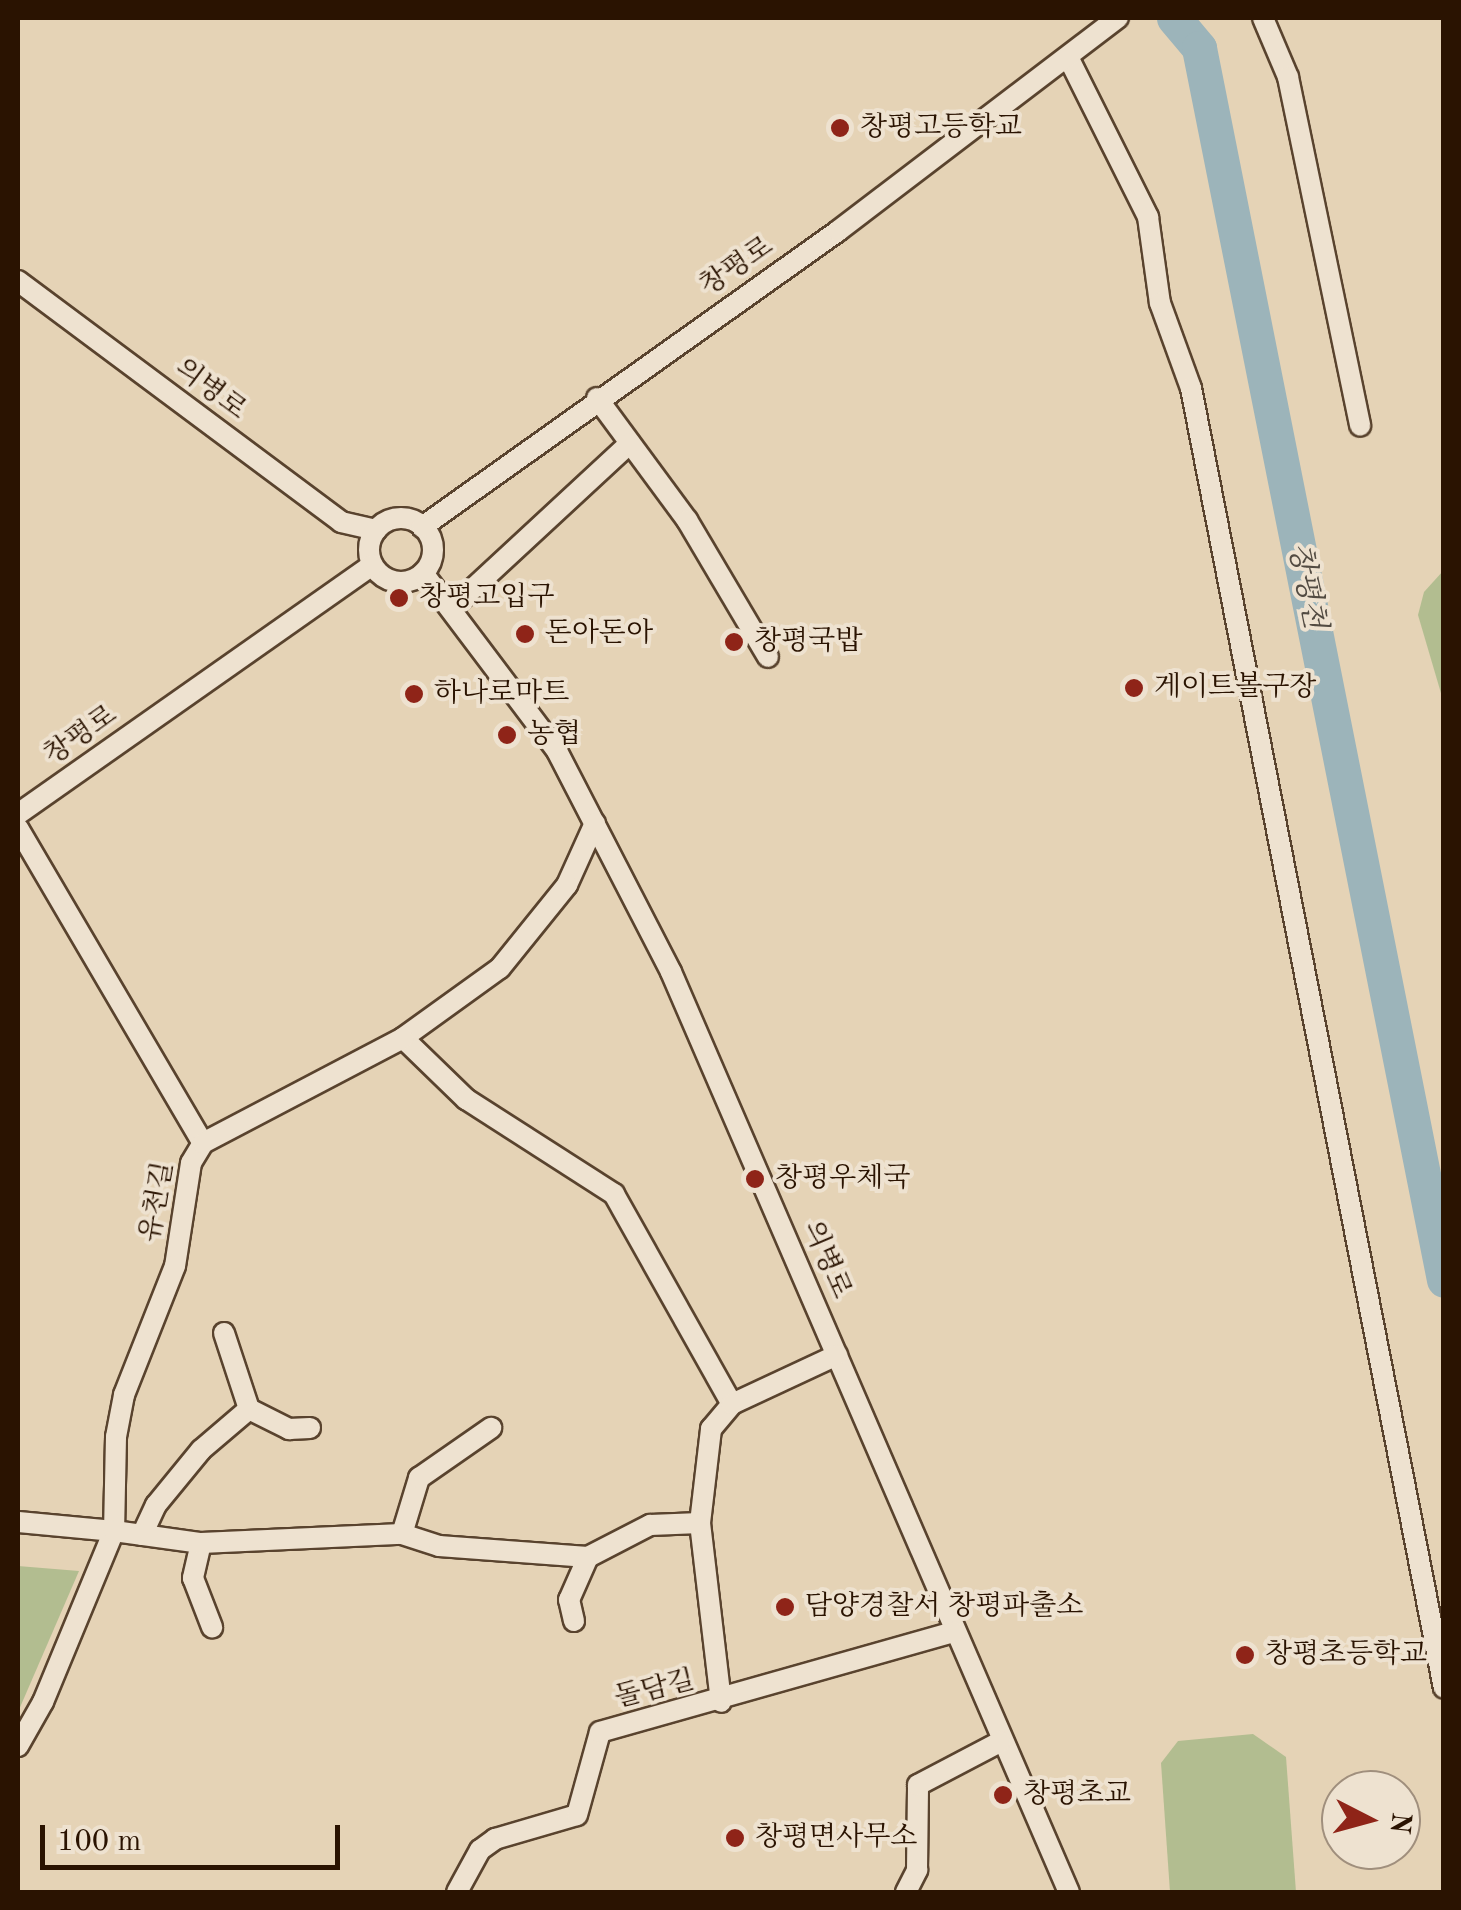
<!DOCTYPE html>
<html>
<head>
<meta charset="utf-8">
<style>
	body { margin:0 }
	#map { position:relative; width:1461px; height:1910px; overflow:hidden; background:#e5d3b6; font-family:"Old Standard TT","Noto Serif KR",serif }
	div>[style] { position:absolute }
	.green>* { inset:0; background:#b2bd90 }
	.river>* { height:35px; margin:-17.5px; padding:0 17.5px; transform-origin:17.5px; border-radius:17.5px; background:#9cb4ba }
	.roads { filter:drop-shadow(2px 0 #59432e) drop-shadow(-2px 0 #59432e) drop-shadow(0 2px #59432e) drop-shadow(0 -2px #59432e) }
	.street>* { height:20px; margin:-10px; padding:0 10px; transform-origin:10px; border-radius:10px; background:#eee2d0 }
	.street>.ring { margin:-10px; padding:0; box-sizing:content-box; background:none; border:20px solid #eee2d0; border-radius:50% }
	.dots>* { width:28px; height:28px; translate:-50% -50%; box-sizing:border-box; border:5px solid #eee2d0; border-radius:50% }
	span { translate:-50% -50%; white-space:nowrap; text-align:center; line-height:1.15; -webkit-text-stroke:8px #eee2d0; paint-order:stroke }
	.poi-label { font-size:28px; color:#2a1301 }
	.left { translate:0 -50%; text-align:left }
	.street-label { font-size:28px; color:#2a1301 }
	.water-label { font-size:30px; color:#524b42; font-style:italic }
	.frame { position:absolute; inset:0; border:20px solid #2a1301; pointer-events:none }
	.north { position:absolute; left:1321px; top:1770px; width:100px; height:100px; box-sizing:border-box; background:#eee2d0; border:2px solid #a08f7d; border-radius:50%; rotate:96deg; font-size:28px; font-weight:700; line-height:40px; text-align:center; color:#2a1301 }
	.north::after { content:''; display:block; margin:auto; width:35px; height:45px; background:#8f2418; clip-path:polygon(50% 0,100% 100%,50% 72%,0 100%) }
	.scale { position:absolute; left:40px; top:1825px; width:300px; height:45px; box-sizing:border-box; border:5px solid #2a1301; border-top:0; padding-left:12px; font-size:30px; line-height:35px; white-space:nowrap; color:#2a1301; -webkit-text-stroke:8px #eee2d0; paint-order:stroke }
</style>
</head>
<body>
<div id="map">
	<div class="green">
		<i style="clip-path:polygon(1443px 571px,1444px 571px,1443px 700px,1418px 615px,1424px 592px)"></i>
		<i style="clip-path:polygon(18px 1566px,79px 1571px,18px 1712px)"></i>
		<i style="clip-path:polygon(1253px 1734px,1286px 1757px,1296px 1892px,1170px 1892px,1161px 1763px,1178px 1741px)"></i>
	</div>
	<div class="river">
		<i style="left:1174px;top:18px;width:39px;rotate:50deg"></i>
		<i style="left:1199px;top:48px;width:1256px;rotate:78.75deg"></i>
	</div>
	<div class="roads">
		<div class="street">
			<i style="left:1263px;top:18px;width:64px;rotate:67deg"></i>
			<i style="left:1288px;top:77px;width:356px;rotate:78.3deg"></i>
			<i style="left:1069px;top:59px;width:177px;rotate:63.4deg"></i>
			<i style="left:1148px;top:217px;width:87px;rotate:82.1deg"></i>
			<i style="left:1160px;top:303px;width:90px;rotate:70deg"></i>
			<i style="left:1191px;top:388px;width:1324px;rotate:78.99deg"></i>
			<i style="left:18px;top:281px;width:403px;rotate:36.7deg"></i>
			<i style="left:341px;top:522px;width:36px;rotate:13deg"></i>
			<i style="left:597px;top:398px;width:152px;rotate:53.6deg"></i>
			<i style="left:687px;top:520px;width:159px;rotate:59.4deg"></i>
			<i class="ring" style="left:369px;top:518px;width:44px;height:44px"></i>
			<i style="left:422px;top:527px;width:511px;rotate:-35.43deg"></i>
			<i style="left:838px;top:231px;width:352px;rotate:-37.3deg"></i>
			<i style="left:423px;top:573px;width:223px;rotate:53deg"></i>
			<i style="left:557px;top:751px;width:249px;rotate:62.7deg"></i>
			<i style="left:671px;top:972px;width:1002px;rotate:66.61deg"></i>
			<i style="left:453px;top:607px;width:241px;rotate:-42.8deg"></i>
			<i style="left:18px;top:814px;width:433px;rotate:-35.1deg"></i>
			<i style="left:595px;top:823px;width:68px;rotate:114.3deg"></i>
			<i style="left:567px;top:885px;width:107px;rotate:128.9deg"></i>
			<i style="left:500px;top:968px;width:120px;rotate:144.2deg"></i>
			<i style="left:403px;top:1038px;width:88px;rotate:44.1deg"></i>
			<i style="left:466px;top:1099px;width:176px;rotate:32.7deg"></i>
			<i style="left:614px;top:1194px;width:241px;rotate:60.7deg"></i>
			<i style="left:18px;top:828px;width:365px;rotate:59.6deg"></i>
			<i style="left:203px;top:1143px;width:23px;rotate:121deg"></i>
			<i style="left:191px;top:1163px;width:104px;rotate:98.8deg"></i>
			<i style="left:175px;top:1266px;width:139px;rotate:111.6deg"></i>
			<i style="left:124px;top:1395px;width:43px;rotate:100.8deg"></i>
			<i style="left:116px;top:1437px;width:94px;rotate:91.2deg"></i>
			<i style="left:114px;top:1531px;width:96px;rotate:-174.6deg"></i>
			<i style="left:203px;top:1143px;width:226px;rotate:-27.7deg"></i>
			<i style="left:224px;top:1333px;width:80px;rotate:71.8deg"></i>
			<i style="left:700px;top:1523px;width:180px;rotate:83.3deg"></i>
			<i style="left:402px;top:1534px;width:39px;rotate:18deg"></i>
			<i style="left:439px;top:1546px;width:149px;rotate:4.2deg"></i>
			<i style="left:588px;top:1557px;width:70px;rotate:-27.3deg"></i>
			<i style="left:650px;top:1525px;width:50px;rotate:-2.3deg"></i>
			<i style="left:700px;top:1523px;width:95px;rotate:-83.3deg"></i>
			<i style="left:711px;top:1429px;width:33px;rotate:-50deg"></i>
			<i style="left:732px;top:1404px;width:116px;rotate:-25deg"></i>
			<i style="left:142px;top:1535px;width:33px;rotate:-65deg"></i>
			<i style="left:156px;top:1505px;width:71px;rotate:-50.7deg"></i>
			<i style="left:201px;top:1450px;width:63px;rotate:-40.5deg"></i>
			<i style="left:249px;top:1409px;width:45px;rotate:26.6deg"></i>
			<i style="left:289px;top:1429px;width:21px;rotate:-3deg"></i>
			<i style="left:201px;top:1543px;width:36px;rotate:103deg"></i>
			<i style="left:193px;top:1578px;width:53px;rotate:68.8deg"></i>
			<i style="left:574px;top:1621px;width:22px;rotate:-103deg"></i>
			<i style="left:569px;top:1600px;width:47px;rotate:-66.2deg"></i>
			<i style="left:18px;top:1746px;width:51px;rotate:-60.4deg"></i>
			<i style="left:43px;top:1702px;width:185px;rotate:-67.5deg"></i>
			<i style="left:114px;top:1531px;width:88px;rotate:7.9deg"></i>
			<i style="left:201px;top:1543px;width:201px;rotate:-2.6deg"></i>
			<i style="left:402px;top:1534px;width:59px;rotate:-73.1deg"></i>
			<i style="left:419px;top:1478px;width:88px;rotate:-34.8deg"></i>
			<i style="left:457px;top:1892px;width:48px;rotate:-61.3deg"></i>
			<i style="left:480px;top:1850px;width:19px;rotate:-36deg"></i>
			<i style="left:495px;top:1839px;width:85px;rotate:-16.3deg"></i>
			<i style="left:577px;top:1815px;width:86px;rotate:-74.5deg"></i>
			<i style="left:600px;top:1732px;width:368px;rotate:-15.8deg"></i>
			<i style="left:906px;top:1892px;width:25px;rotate:-63deg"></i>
			<i style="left:917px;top:1870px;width:85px;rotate:-89.3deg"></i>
			<i style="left:918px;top:1785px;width:93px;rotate:-27.7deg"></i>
		</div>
	</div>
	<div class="dots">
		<i style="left:840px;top:128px;background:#8f2418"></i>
		<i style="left:399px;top:598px;background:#8f2418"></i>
		<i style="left:525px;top:634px;background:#8f2418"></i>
		<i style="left:734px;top:642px;background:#8f2418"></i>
		<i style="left:1134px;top:688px;background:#8f2418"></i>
		<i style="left:414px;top:694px;background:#8f2418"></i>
		<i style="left:507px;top:735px;background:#8f2418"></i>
		<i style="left:755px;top:1179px;background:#8f2418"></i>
		<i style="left:785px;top:1607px;background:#8f2418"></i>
		<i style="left:1245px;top:1655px;background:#8f2418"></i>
		<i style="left:1003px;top:1795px;background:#8f2418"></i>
		<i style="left:735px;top:1838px;background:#8f2418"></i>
	</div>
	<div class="poi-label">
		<span class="left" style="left:860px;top:128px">창평고등학교</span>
		<span class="left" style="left:419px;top:598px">창평고입구</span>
		<span class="left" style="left:545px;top:634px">돈아돈아</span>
		<span class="left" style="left:754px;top:642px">창평국밥</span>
		<span class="left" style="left:1154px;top:688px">게이트볼구장</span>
		<span class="left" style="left:434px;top:694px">하나로마트</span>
		<span class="left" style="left:527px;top:735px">농협</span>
		<span class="left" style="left:775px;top:1179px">창평우체국</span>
		<span class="left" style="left:805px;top:1607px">담양경찰서 창평파출소</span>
		<span class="left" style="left:1265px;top:1655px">창평초등학교</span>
		<span class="left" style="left:1023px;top:1795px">창평초교</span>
		<span class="left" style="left:755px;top:1838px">창평면사무소</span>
	</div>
	<div class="street-label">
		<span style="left:737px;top:267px;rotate:-34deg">창평로</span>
		<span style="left:210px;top:390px;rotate:37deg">의병로</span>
		<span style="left:81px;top:736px;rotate:-35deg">창평로</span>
		<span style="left:158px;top:1202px;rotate:-80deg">유천길</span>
		<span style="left:826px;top:1260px;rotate:67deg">의병로</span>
		<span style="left:655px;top:1690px;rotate:-14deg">돌담길</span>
	</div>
	<div class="water-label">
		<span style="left:1306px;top:586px;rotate:79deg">창평천</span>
	</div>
	<div class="frame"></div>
	<div class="north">N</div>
	<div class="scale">100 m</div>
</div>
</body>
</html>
